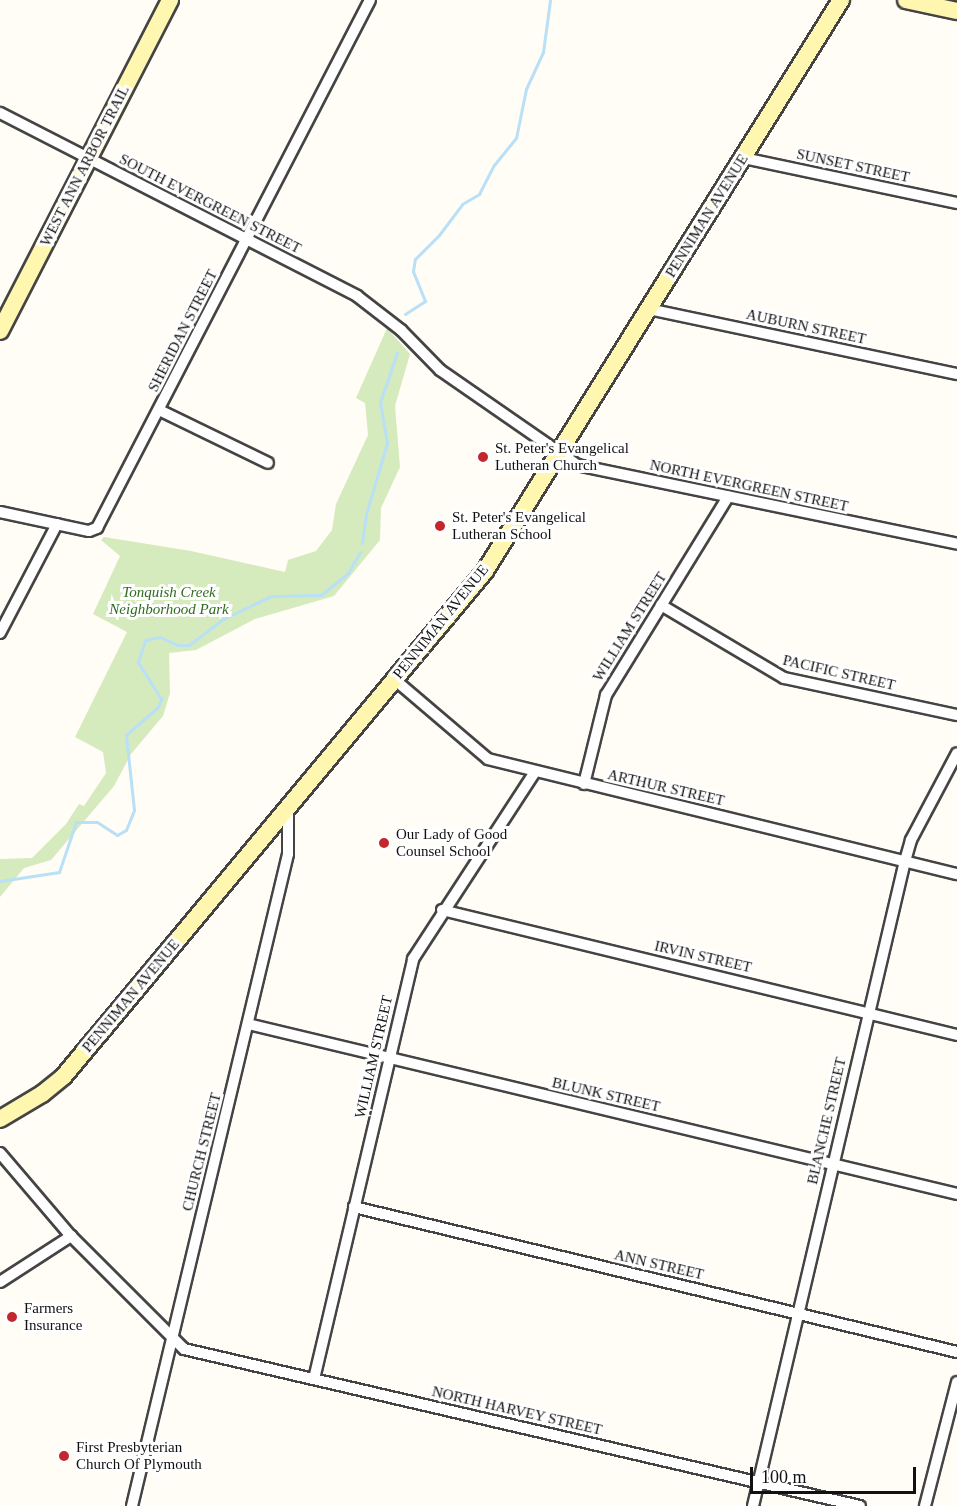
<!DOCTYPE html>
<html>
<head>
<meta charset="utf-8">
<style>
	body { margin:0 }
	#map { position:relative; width:957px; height:1506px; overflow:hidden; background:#fffdf5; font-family:"Times New Roman",serif }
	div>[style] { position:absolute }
	.green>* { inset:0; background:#d5ebbd }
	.stream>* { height:3px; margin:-1.5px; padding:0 1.5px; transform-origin:1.5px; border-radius:1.5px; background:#b9e0f7 }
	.roads { filter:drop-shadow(2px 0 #444) drop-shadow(-2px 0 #444) drop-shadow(0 2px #444) drop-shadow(0 -2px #444) }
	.street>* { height:10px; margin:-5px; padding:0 5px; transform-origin:5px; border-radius:5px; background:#fff }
	.secondary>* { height:16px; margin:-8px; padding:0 8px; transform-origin:8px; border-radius:8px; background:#fff6b0 }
	.dots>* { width:16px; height:16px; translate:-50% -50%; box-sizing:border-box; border:3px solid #fff; border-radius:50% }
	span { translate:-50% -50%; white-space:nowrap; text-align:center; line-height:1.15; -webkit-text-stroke:6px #fff; paint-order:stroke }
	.street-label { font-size:15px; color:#111 }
	.poi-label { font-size:15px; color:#111 }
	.left { translate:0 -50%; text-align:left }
	.park-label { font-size:15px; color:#2f6b1f; font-style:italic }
	.scale { position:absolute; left:750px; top:1467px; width:166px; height:27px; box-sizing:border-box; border:3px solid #111; border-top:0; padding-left:8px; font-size:18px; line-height:21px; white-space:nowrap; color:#111; -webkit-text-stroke:4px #fff; paint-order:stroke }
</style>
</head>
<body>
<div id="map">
	<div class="green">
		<i style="clip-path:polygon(387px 328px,410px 354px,395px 406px,400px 467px,381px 508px,380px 540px,334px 596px,255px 619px,196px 650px,169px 653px,170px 693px,163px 716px,131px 754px,114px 786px,51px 860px,24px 868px,0 897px,0 859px,32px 858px,66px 824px,79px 804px,84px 806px,106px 773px,103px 752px,75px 737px,127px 632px,93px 614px,120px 556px,101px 540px,104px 537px,191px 551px,285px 572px,288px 560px,316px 551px,332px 530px,336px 504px,368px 435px,365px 403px,356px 398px)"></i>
	</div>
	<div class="stream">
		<i style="left:405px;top:314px;width:24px;rotate:-33deg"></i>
		<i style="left:425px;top:301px;width:32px;rotate:-112deg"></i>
		<i style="left:413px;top:271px;width:12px;rotate:-81deg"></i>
		<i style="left:415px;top:259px;width:34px;rotate:-45deg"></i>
		<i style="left:439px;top:235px;width:39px;rotate:-53deg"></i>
		<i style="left:462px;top:204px;width:20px;rotate:-30deg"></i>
		<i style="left:479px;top:194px;width:33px;rotate:-63deg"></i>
		<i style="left:494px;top:165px;width:35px;rotate:-51deg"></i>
		<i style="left:516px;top:138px;width:50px;rotate:-78.5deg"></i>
		<i style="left:526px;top:89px;width:41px;rotate:-65.3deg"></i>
		<i style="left:543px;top:52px;width:52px;rotate:-82.3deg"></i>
		<i style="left:362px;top:543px;width:29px;rotate:-82deg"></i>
		<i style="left:366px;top:514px;width:74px;rotate:-73.5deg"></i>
		<i style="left:387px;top:443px;width:42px;rotate:-99.7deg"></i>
		<i style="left:380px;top:402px;width:52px;rotate:-70.9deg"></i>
		<i style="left:0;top:881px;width:60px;rotate:-8.7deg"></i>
		<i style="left:59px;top:872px;width:53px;rotate:-71.2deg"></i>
		<i style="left:76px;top:822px;width:21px"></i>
		<i style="left:97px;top:822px;width:24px;rotate:33deg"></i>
		<i style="left:117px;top:835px;width:10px;rotate:-29deg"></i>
		<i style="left:126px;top:830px;width:22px;rotate:-68deg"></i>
		<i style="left:134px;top:810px;width:75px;rotate:-96.1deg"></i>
		<i style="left:126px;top:735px;width:43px;rotate:-41.2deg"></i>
		<i style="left:158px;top:707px;width:9px;rotate:-69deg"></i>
		<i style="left:161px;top:699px;width:44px;rotate:-121.9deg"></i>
		<i style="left:138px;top:662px;width:23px;rotate:-72deg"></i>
		<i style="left:145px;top:640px;width:15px;rotate:-11deg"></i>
		<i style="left:160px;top:637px;width:20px;rotate:24deg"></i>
		<i style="left:178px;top:645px;width:11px"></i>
		<i style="left:189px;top:645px;width:43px;rotate:-37.4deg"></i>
		<i style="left:223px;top:619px;width:53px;rotate:-25.6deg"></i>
		<i style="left:271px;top:596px;width:50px;rotate:-1.1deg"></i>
		<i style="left:321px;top:595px;width:35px;rotate:-39deg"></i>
		<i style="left:348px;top:573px;width:24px;rotate:-60deg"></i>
	</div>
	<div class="roads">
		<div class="street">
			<i style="left:0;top:113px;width:401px;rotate:27.1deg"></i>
			<i style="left:357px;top:296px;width:56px;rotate:37.7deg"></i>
			<i style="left:401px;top:330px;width:56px;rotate:45.7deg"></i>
			<i style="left:440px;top:370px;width:167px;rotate:34.7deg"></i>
			<i style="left:577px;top:465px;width:388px;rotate:11.7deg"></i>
			<i style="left:743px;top:158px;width:219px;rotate:11.9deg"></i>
			<i style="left:648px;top:309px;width:316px;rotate:11.9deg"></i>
			<i style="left:159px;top:410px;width:121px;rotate:25.9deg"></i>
			<i style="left:0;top:512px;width:91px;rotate:12.1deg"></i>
			<i style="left:89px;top:531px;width:9px;rotate:-21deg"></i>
			<i style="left:97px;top:528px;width:594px;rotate:-62.66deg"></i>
			<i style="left:661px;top:605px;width:143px;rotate:30.7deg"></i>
			<i style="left:784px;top:678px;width:177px;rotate:12.1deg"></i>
			<i style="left:0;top:633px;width:123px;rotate:-62.4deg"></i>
			<i style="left:394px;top:679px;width:123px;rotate:40.4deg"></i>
			<i style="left:488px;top:759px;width:483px;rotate:13.8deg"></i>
			<i style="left:584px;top:784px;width:92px;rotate:-76.1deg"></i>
			<i style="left:606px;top:695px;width:233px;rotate:-58.4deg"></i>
			<i style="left:442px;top:910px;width:530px;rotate:13.64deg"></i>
			<i style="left:248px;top:1024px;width:729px;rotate:13.48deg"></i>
			<i style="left:0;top:1153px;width:109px;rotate:49.5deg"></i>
			<i style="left:71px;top:1236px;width:160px;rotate:45deg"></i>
			<i style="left:184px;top:1349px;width:694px;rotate:13.08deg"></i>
			<i style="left:354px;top:1207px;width:620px;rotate:13.52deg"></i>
			<i style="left:0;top:1282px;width:85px;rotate:-32.9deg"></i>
			<i style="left:314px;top:1379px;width:432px;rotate:-76.7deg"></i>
			<i style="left:413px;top:959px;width:223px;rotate:-56.9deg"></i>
			<i style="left:132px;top:1506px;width:670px;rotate:-76.54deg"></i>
			<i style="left:288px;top:854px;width:48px;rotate:-90deg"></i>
			<i style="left:753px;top:1506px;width:663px;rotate:-76.74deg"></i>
			<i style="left:905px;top:861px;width:22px;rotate:-74deg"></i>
			<i style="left:911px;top:840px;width:98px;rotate:-62.1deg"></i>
			<i style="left:925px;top:1506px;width:128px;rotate:-75.5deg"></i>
		</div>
		<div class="secondary">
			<i style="left:906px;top:0;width:52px;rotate:12.2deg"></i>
			<i style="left:0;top:331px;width:372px;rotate:-62.8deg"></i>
			<i style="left:0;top:1119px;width:49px;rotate:-30.8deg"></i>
			<i style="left:42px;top:1094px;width:28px;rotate:-39deg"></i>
			<i style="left:64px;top:1076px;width:657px;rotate:-50.18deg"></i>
			<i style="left:485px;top:571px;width:673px;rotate:-58.06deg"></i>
		</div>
	</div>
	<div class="dots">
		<i style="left:483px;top:457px;background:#c4262e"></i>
		<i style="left:440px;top:526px;background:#c4262e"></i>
		<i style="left:384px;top:843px;background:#c4262e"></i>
		<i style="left:12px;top:1317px;background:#c4262e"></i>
		<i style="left:64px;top:1456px;background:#c4262e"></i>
	</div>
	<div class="street-label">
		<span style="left:85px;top:166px;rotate:-63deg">WEST ANN ARBOR TRAIL</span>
		<span style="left:853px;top:166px;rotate:12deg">SUNSET STREET</span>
		<span style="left:210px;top:204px;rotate:27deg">SOUTH EVERGREEN STREET</span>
		<span style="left:707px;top:216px;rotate:-58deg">PENNIMAN AVENUE</span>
		<span style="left:806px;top:327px;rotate:12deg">AUBURN STREET</span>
		<span style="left:183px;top:331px;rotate:-63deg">SHERIDAN STREET</span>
		<span style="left:749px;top:486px;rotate:12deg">NORTH EVERGREEN STREET</span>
		<span style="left:441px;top:622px;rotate:-51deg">PENNIMAN AVENUE</span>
		<span style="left:630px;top:627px;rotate:-58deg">WILLIAM STREET</span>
		<span style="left:839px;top:673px;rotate:13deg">PACIFIC STREET</span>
		<span style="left:666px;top:788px;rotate:13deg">ARTHUR STREET</span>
		<span style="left:703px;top:957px;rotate:13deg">IRVIN STREET</span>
		<span style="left:131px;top:996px;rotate:-50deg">PENNIMAN AVENUE</span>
		<span style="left:374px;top:1057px;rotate:-77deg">WILLIAM STREET</span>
		<span style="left:606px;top:1095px;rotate:13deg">BLUNK STREET</span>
		<span style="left:827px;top:1121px;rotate:-77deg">BLANCHE STREET</span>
		<span style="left:202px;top:1152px;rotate:-76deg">CHURCH STREET</span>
		<span style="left:659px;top:1265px;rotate:13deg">ANN STREET</span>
		<span style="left:517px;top:1411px;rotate:13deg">NORTH HARVEY STREET</span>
	</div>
	<div class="poi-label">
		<span class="left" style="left:495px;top:457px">St. Peter's Evangelical<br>Lutheran Church</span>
		<span class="left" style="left:452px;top:526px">St. Peter's Evangelical<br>Lutheran School</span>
		<span class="left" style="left:396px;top:843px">Our Lady of Good<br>Counsel School</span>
		<span class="left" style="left:24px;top:1317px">Farmers<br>Insurance</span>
		<span class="left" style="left:76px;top:1456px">First Presbyterian<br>Church Of Plymouth</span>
	</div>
	<div class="park-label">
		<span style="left:169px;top:601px">Tonquish Creek<br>Neighborhood Park</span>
	</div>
	<div class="scale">100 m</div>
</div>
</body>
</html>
